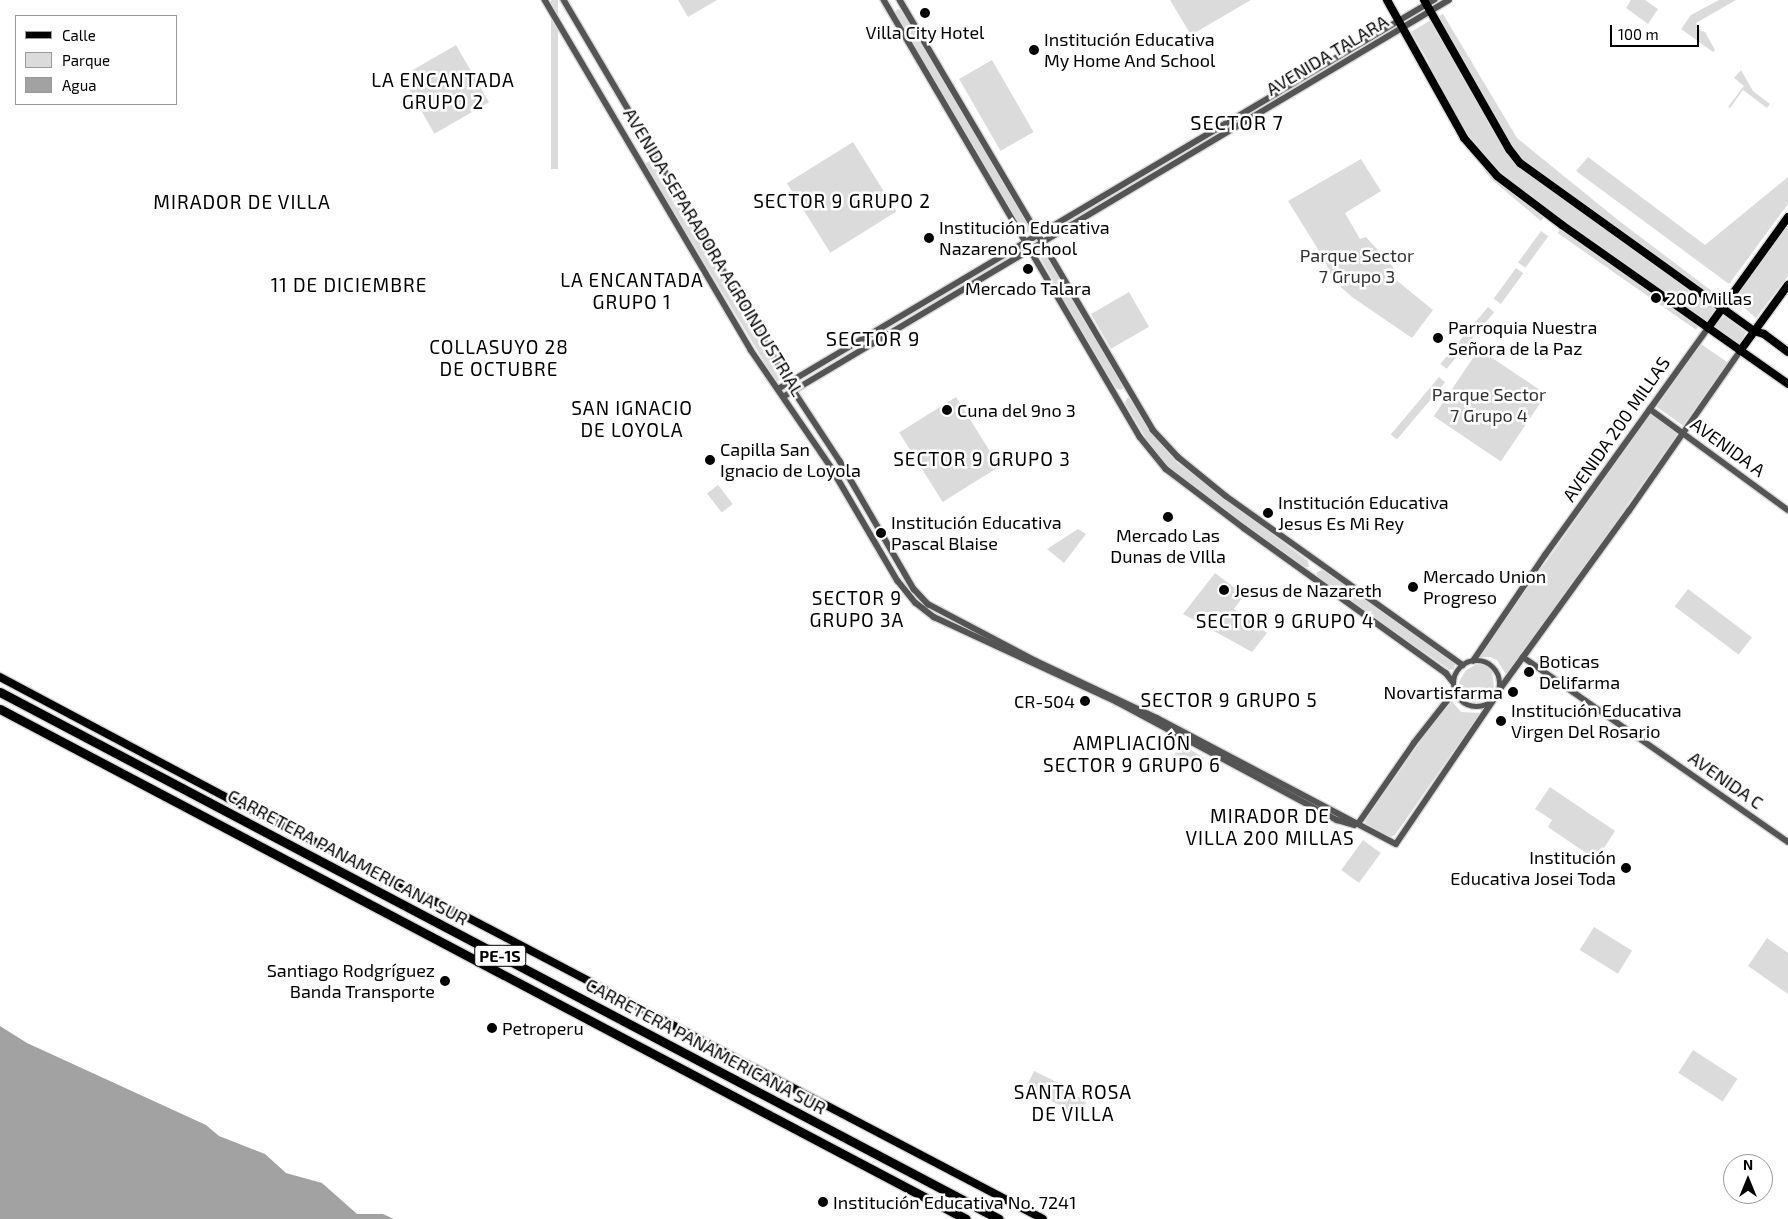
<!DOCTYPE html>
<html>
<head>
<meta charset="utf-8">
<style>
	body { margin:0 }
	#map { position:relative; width:1788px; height:1219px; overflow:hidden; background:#fff; font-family:"Exo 2",sans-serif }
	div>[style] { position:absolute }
	.green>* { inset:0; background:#dbdbdb; transform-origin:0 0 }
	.water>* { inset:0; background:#a2a2a2 }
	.roads { filter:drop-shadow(1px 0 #dbdbdb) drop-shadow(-1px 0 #dbdbdb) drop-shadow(0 1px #dbdbdb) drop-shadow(0 -1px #dbdbdb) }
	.minor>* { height:5.5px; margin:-2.75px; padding:0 2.75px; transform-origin:2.75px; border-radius:2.75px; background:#545454 }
	.minor>.ring { margin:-2.75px; padding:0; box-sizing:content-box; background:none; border:5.5px solid #545454; border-radius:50% }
	.major>* { height:8px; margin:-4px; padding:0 4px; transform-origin:4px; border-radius:4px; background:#000 }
	.highway>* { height:9px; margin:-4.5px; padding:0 4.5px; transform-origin:4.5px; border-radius:4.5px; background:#000 }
	.dots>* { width:14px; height:14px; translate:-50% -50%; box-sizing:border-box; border:2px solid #fff; border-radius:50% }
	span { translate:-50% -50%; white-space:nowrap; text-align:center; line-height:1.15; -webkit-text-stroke:5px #fff; paint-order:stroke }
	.shield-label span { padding:1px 4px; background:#fff; border:1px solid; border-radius:4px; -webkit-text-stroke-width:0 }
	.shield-label { font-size:16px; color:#000; font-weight:700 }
	.poi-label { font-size:18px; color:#000 }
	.left { translate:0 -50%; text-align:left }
	.right { translate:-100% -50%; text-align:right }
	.street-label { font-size:18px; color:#000 }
	.park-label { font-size:18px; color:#323232 }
	.neighbourhood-label { font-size:19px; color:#000; letter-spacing:1px }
	.quarter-label { font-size:20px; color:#000; letter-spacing:1px }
	.legend { position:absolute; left:15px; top:15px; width:162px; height:90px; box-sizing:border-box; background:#fff; border:1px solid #999; margin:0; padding:6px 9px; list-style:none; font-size:15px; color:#000 }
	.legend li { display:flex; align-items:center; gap:10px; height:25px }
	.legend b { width:25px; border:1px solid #999 }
	.north { position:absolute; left:1723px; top:1154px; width:50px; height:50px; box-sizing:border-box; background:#fff; border:1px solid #999; border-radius:50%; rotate:0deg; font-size:14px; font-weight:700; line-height:20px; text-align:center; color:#000 }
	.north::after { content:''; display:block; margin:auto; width:18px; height:22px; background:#000; clip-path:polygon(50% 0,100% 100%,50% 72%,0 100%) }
	.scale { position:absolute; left:1610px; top:25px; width:89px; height:22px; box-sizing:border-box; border:2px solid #000; border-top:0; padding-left:6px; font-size:15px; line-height:18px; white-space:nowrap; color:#000; -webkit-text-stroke:4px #fff; paint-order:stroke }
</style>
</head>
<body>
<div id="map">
	<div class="green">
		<i style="left:551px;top:0;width:7px;height:169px"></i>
		<i style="clip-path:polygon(678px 0,717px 0,688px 17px)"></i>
		<i style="clip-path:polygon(1170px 0,1251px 0,1191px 35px)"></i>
		<i style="clip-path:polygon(1631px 0,1645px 0,1658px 9px,1648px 24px,1626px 8px)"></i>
		<i style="clip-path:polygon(1719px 0,1736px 0,1696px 23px,1701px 31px,1705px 32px,1715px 50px,1713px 52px,1681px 29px,1691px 15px)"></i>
		<i style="clip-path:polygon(897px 9px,902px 10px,1032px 230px,1030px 232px,1025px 233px,895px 14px)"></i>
		<i style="clip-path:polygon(1443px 14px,1517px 138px,1618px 220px,1721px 298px,1718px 302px,1532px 169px,1524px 161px,1511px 145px,1437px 17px)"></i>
		<i style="clip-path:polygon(1431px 20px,1524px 169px,1643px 258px,1719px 309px,1708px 324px,1549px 211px,1488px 162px,1471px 142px,1434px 80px,1428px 61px,1411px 32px)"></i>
		<i style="left:456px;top:45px;width:66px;height:63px;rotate:60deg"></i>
		<i style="left:992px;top:60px;width:83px;height:38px;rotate:60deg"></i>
		<i style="clip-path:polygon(1741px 70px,1753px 91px,1770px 104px,1767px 108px,1743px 90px,1730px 108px,1728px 107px,1744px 86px,1734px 78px)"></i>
		<i style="clip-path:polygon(1454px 129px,1483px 165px,1545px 216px,1541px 221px,1491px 179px)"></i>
		<i style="left:853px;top:142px;width:82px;height:78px;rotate:58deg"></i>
		<i style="clip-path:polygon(1588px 157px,1705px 245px,1788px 177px,1788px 204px,1729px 284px,1576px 171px)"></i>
		<i style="clip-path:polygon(1361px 159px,1381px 191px,1345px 213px,1360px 239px,1366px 237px,1393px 267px,1395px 279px,1433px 310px,1412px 338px,1352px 297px,1334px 281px,1324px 259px,1288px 201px)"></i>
		<i style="left:651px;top:160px;width:255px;height:7px;rotate:59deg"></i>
		<i style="clip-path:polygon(1788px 223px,1788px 276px,1756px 318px,1734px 299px)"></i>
		<i style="left:1561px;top:228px;width:169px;height:6px;rotate:35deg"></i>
		<i style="left:1541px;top:231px;width:9px;height:39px;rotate:36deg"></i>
		<i style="clip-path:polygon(1041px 247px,1124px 386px,1124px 388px,1120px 390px,1116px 388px,1072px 314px,1037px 252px,1037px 249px)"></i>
		<i style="left:1516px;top:268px;width:9px;height:38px;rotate:36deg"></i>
		<i style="left:1129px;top:292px;width:40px;height:44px;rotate:60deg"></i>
		<i style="left:1488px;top:307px;width:8px;height:74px;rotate:40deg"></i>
		<i style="clip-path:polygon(1724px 316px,1746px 332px,1740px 344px,1715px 328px,1715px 325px)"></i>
		<i style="left:1701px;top:344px;width:32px;height:77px;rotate:35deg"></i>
		<i style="left:1479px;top:349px;width:81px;height:81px;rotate:34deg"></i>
		<i style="left:1439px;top:377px;width:8px;height:75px;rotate:40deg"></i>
		<i style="left:956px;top:397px;width:82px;height:67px;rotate:58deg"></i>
		<i style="clip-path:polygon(1127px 398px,1132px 399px,1153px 434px,1175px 461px,1308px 561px,1309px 567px,1302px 568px,1171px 469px,1150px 445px,1125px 403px)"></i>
		<i style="clip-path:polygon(1651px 413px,1678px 433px,1507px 676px,1497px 660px,1490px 657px,1479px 657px)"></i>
		<i style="left:718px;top:485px;width:24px;height:14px;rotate:52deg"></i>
		<i style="clip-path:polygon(1078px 529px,1086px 534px,1064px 563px,1047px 549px)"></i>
		<i style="clip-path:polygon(1322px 570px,1455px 663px,1454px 669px,1450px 670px,1316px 578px,1317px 572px)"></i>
		<i style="clip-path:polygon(1215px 573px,1244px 595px,1234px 609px,1267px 633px,1252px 652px,1183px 614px)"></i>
		<i style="left:1688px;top:589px;width:80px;height:22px;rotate:37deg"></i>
		<i style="clip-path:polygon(1477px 664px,1486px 665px,1492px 671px,1494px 687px,1485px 700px,1470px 704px,1461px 698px,1459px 682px,1466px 670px)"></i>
		<i style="clip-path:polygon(1450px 699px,1461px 712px,1480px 713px,1395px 835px,1391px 837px,1367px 827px,1365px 821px)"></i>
		<i style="left:1181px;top:744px;width:27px;height:16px;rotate:31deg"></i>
		<i style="clip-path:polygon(1550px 787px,1615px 831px,1596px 860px,1548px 827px,1552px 820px,1535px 809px)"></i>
		<i style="left:1363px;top:840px;width:22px;height:37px;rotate:36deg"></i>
		<i style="left:1594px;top:927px;width:45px;height:27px;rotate:32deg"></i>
		<i style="clip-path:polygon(1767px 938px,1788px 953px,1788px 994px,1748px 966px)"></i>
		<i style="left:1693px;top:1050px;width:53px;height:27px;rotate:33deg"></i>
		<i style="clip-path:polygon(1034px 1071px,1067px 1087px,1066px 1091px,1087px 1101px,1079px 1115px,1026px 1088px)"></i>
	</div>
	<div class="water">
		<i style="clip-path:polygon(0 1026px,27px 1043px,206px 1125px,219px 1136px,265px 1154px,286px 1173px,322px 1183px,357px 1214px,383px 1214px,394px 1219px,0 1219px)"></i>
	</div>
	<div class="roads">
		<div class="minor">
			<i style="left:545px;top:0;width:406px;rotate:59.5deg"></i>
			<i style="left:751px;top:350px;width:142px;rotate:55.6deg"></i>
			<i style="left:831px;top:467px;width:132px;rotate:59.6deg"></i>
			<i style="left:898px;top:581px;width:28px;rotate:51deg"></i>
			<i style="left:916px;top:603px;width:23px;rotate:38deg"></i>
			<i style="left:934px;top:617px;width:202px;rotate:24.9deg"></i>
			<i style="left:1117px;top:702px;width:250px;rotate:28.2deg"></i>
			<i style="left:1337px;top:820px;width:18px;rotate:16deg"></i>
			<i style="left:564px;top:0;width:454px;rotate:59.5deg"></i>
			<i style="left:794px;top:391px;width:84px;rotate:56.7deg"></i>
			<i style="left:840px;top:461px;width:148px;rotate:60deg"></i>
			<i style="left:914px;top:589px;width:21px;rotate:47deg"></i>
			<i style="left:928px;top:604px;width:122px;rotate:27.8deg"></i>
			<i style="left:1036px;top:661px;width:134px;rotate:25.2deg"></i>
			<i style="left:1157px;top:718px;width:270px;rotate:27.8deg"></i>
			<i style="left:1396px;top:844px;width:176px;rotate:-55.9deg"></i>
			<i style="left:884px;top:0;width:506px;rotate:59.64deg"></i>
			<i style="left:1140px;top:437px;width:41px;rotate:50.9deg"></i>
			<i style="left:1166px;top:469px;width:98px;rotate:37.1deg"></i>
			<i style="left:1244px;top:528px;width:249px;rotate:35.7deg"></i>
			<i style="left:1446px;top:673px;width:11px;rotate:52deg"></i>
			<i style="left:900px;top:0;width:499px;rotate:59.5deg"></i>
			<i style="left:1153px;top:430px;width:37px;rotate:47deg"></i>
			<i style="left:1178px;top:457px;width:62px;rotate:39.1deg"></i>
			<i style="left:1226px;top:496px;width:291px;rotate:35.5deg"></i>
			<i style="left:778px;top:389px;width:763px;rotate:-30.67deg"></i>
			<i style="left:783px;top:397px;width:775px;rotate:-30.8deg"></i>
			<i style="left:1650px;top:409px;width:171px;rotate:36.2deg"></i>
			<i style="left:1523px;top:657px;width:323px;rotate:34.9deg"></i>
			<i class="ring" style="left:1454px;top:661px;width:40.5px;height:40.5px"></i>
			<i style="left:1473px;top:661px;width:128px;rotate:-55.8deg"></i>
			<i style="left:1545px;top:555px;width:279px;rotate:-54.3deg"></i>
			<i style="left:1500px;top:689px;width:220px;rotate:-54.1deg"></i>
			<i style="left:1629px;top:511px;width:195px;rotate:-55.2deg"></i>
			<i style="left:1358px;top:824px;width:98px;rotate:-55.3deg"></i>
			<i style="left:1414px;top:743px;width:65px;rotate:-51.9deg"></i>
		</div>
		<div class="major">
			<i style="left:1387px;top:0;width:158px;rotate:60.8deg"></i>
			<i style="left:1464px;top:138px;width:50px;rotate:49deg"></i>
			<i style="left:1497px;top:176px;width:81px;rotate:37deg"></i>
			<i style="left:1562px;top:225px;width:276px;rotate:35.1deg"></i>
			<i style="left:1424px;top:0;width:172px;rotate:60.3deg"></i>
			<i style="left:1509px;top:149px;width:18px;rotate:52deg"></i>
			<i style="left:1520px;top:163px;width:288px;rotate:35.7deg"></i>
			<i style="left:1754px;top:331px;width:10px;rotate:17deg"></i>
			<i style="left:1764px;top:334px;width:30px;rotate:37deg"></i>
			<i style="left:1708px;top:328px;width:137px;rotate:-54.2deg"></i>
			<i style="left:1740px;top:351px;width:82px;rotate:-54deg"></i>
			<i style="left:0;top:677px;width:259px;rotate:28deg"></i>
			<i style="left:229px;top:799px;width:257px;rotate:26.4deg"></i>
			<i style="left:459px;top:913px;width:659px;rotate:27.65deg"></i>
		</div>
		<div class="highway">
			<i style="left:0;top:692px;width:1129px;rotate:27.81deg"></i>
			<i style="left:0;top:709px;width:1092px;rotate:27.83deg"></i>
		</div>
	</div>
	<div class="dots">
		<i style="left:925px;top:13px;background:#000"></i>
		<i style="left:1034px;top:50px;background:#000"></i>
		<i style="left:929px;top:238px;background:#000"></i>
		<i style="left:1028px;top:269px;background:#000"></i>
		<i style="left:1656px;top:298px;background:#000"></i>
		<i style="left:1438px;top:338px;background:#000"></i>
		<i style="left:947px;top:410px;background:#000"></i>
		<i style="left:710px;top:460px;background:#000"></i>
		<i style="left:1268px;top:513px;background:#000"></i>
		<i style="left:1168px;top:517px;background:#000"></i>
		<i style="left:881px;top:533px;background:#000"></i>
		<i style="left:1413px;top:587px;background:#000"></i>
		<i style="left:1224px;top:590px;background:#000"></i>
		<i style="left:1529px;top:672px;background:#000"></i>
		<i style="left:1513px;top:692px;background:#000"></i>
		<i style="left:1085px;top:701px;background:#000"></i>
		<i style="left:1501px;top:721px;background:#000"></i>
		<i style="left:1626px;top:868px;background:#000"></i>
		<i style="left:445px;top:981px;background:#000"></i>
		<i style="left:492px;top:1028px;background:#000"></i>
		<i style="left:823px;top:1202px;background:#000"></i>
	</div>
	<div class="shield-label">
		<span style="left:500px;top:956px">PE-1S</span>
	</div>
	<div class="poi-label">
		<span style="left:925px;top:32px">Villa City Hotel</span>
		<span class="left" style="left:1044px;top:50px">Institución Educativa<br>My Home And School</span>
		<span class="left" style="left:939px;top:238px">Institución Educativa<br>Nazareno School</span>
		<span style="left:1028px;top:288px">Mercado Talara</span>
		<span class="left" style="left:1666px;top:298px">200 Millas</span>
		<span class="left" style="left:1448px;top:338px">Parroquia Nuestra<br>Señora de la Paz</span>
		<span class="left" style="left:957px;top:410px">Cuna del 9no 3</span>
		<span class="left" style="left:720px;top:460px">Capilla San<br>Ignacio de Loyola</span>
		<span class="left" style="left:1278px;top:513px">Institución Educativa<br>Jesus Es Mi Rey</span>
		<span class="left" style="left:891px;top:533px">Institución Educativa<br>Pascal Blaise</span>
		<span style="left:1168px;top:546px">Mercado Las<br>Dunas de VIlla</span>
		<span class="left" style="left:1423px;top:587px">Mercado Union<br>Progreso</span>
		<span class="left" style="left:1234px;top:590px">Jesus de Nazareth</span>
		<span class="left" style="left:1539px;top:672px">Boticas<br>Delifarma</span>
		<span class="right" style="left:1503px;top:692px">Novartisfarma</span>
		<span class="right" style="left:1075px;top:701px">CR-504</span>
		<span class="left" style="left:1511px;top:721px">Institución Educativa<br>Virgen Del Rosario</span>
		<span class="right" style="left:1616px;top:868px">Institución<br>Educativa Josei Toda</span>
		<span class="right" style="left:435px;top:981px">Santiago Rodgríguez<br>Banda Transporte</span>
		<span class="left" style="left:502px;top:1028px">Petroperu</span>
		<span class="left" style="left:833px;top:1202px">Institución Educativa No. 7241</span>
	</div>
	<div class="street-label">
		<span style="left:1327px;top:55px;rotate:-31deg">AVENIDA TALARA</span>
		<span style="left:714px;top:252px;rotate:59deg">AVENIDA SEPARADORA AGROINDUSTRIAL</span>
		<span style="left:1616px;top:429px;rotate:-55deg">AVENIDA 200 MILLAS</span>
		<span style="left:1728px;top:447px;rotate:36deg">AVENIDA A</span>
		<span style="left:1726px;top:780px;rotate:35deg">AVENIDA C</span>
		<span style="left:348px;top:857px;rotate:28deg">CARRETERA PANAMERICANA SUR</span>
		<span style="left:706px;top:1046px;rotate:28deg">CARRETERA PANAMERICANA SUR</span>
	</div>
	<div class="park-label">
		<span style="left:1357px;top:266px">Parque Sector<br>7 Grupo 3</span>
		<span style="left:1489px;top:405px">Parque Sector<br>7 Grupo 4</span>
	</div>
	<div class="neighbourhood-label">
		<span style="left:443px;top:91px">LA ENCANTADA<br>GRUPO 2</span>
		<span style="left:842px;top:201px">SECTOR 9 GRUPO 2</span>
		<span style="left:242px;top:202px">MIRADOR DE VILLA</span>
		<span style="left:632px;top:291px">LA ENCANTADA<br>GRUPO 1</span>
		<span style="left:349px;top:285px">11 DE DICIEMBRE</span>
		<span style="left:499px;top:358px">COLLASUYO 28<br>DE OCTUBRE</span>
		<span style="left:632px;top:419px">SAN IGNACIO<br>DE LOYOLA</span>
		<span style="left:982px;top:459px">SECTOR 9 GRUPO 3</span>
		<span style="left:857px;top:609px">SECTOR 9<br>GRUPO 3A</span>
		<span style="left:1285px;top:621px">SECTOR 9 GRUPO 4</span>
		<span style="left:1229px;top:700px">SECTOR 9 GRUPO 5</span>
		<span style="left:1132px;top:754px">AMPLIACIÓN<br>SECTOR 9 GRUPO 6</span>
		<span style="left:1270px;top:827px">MIRADOR DE<br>VILLA 200 MILLAS</span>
		<span style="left:1073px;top:1103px">SANTA ROSA<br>DE VILLA</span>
	</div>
	<div class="quarter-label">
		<span style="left:1237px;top:122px">SECTOR 7</span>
		<span style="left:873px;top:338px">SECTOR 9</span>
	</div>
	<ul class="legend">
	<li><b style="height:6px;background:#000"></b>Calle</li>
	<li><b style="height:14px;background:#dbdbdb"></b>Parque</li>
	<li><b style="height:14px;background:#a2a2a2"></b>Agua</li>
	</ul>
	<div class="north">N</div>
	<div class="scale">100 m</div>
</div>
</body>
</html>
